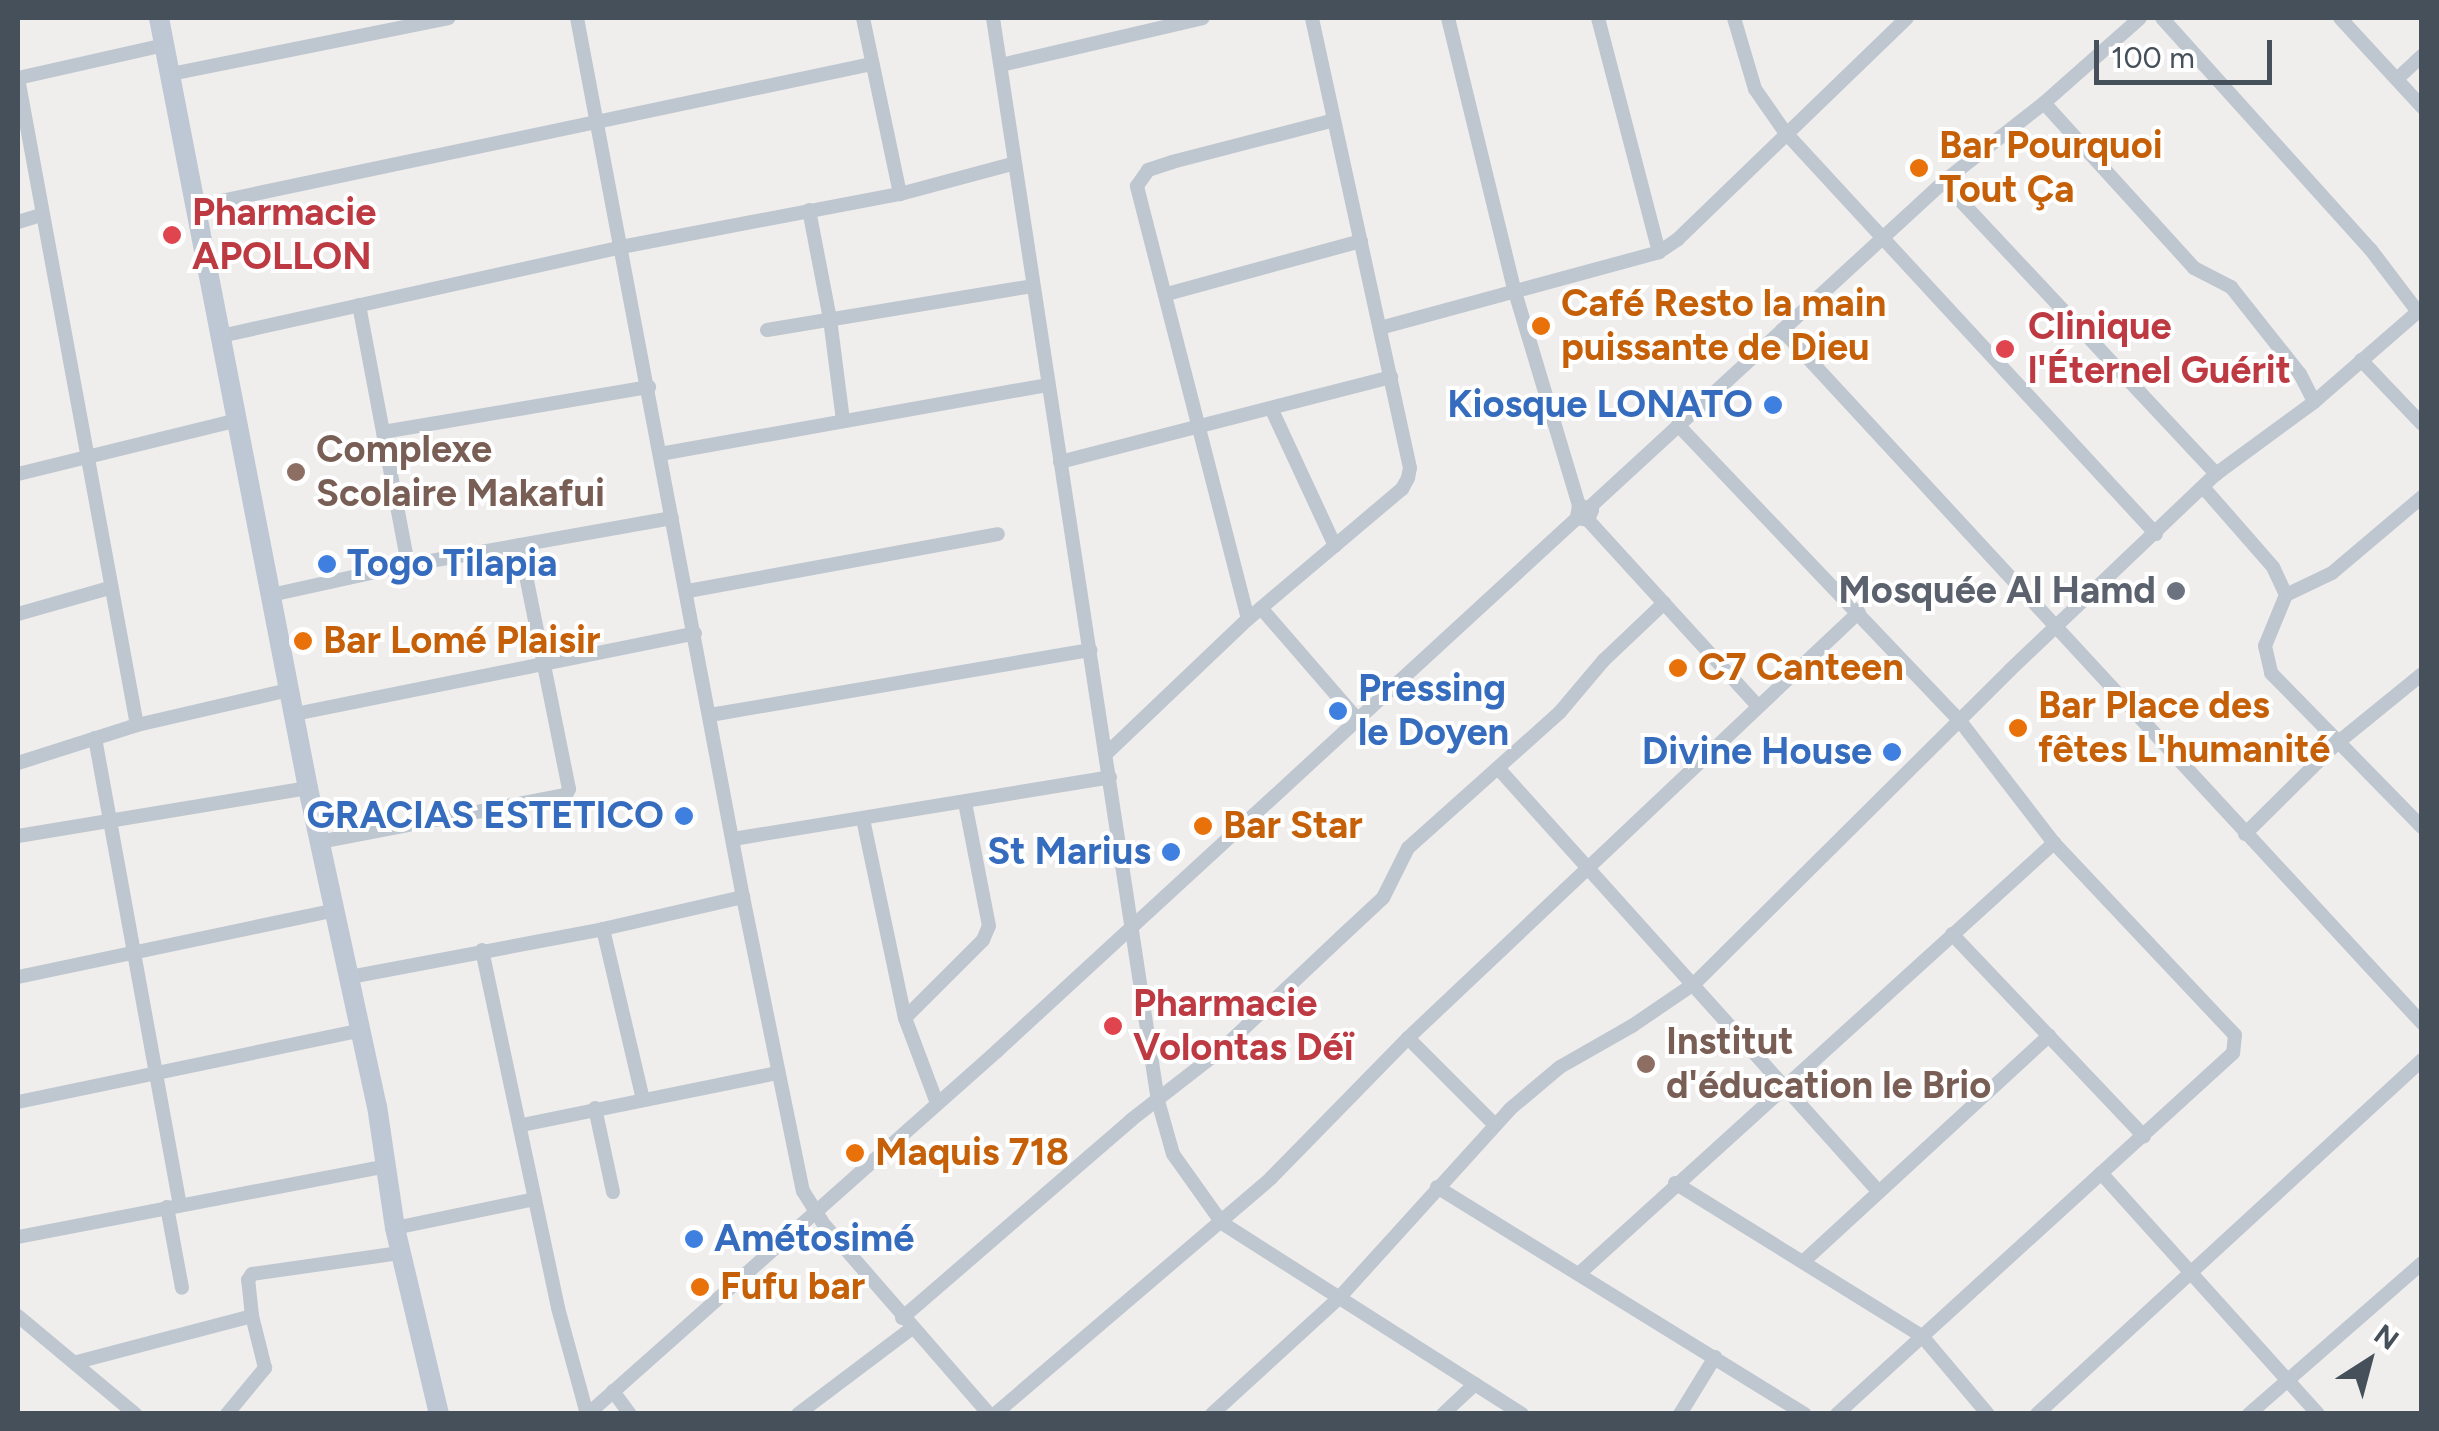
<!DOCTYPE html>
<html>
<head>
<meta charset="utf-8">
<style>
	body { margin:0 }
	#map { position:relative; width:2439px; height:1431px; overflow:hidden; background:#f0eded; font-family:Figtree,sans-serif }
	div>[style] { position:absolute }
	.street>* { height:14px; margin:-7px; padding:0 7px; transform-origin:7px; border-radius:7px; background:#bec7cf }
	.secondary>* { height:20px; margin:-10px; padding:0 10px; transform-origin:10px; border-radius:10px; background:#bec8d4 }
	.dots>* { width:28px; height:28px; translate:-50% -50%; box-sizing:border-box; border:5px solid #fff; border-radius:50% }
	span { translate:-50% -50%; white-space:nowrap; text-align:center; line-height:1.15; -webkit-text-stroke:8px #fff; paint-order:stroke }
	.food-label { font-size:38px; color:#c56008; font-weight:700 }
	.left { translate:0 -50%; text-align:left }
	.health-label { font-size:38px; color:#be3a42; font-weight:700 }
	.shop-label { font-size:38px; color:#366cbe; font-weight:700 }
	.right { translate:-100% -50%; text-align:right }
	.education-label { font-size:38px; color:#785e54; font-weight:700 }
	.worship-label { font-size:38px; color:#5b616d; font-weight:700 }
	.frame { position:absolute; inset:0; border:20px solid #46505a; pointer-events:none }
	.north { position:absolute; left:2319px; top:1311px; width:100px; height:100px; -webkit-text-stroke:8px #fff; paint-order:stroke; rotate:36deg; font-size:28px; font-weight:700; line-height:40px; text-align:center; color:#46505a }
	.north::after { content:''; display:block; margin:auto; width:35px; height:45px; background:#46505a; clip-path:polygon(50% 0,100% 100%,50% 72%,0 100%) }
	.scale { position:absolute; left:2094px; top:40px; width:178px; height:45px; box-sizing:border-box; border:5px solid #46505a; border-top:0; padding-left:12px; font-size:30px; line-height:35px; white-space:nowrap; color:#46505a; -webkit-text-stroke:8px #fff; paint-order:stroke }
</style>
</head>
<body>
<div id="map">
	<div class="street">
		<i style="left:577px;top:18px;width:895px;rotate:79.31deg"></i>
		<i style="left:743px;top:897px;width:300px;rotate:78.5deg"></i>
		<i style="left:803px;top:1191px;width:36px;rotate:58deg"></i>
		<i style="left:822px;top:1222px;width:254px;rotate:49deg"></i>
		<i style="left:863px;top:18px;width:180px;rotate:78.1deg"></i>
		<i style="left:993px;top:18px;width:1095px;rotate:81.34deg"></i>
		<i style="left:1158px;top:1101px;width:55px;rotate:74.2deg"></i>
		<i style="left:1173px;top:1154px;width:85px;rotate:54.6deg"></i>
		<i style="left:1222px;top:1223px;width:356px;rotate:32.5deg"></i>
		<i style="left:1448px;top:18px;width:282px;rotate:76.3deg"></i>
		<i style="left:1515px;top:292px;width:222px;rotate:73.3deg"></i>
		<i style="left:1598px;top:18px;width:242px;rotate:75.4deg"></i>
		<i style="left:1734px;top:18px;width:74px;rotate:73.5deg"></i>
		<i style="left:1755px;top:89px;width:52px;rotate:55.1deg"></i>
		<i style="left:1785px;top:132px;width:547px;rotate:47.3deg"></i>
		<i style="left:2162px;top:18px;width:312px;rotate:48deg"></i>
		<i style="left:2371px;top:250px;width:78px;rotate:52.8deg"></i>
		<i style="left:2340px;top:18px;width:121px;rotate:47.3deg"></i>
		<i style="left:1001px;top:65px;width:207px;rotate:-13.1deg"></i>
		<i style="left:171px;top:74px;width:283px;rotate:-11.4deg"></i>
		<i style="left:18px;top:78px;width:658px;rotate:79.58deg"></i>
		<i style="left:18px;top:78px;width:150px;rotate:-12.7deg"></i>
		<i style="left:2397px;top:79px;width:34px;rotate:-43deg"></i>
		<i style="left:2044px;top:103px;width:223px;rotate:47.7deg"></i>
		<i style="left:2194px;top:268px;width:42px;rotate:27.2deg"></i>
		<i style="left:2231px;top:287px;width:111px;rotate:51.6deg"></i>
		<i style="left:2300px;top:374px;width:31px;rotate:63deg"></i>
		<i style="left:1943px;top:182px;width:400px;rotate:46.9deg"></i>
		<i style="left:197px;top:206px;width:690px;rotate:-11.88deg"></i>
		<i style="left:809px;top:210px;width:111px;rotate:79.1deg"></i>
		<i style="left:830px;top:319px;width:102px;rotate:82.7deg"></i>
		<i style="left:18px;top:222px;width:24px;rotate:-17deg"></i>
		<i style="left:1167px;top:294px;width:201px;rotate:-15.3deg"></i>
		<i style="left:359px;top:305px;width:265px;rotate:79.3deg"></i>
		<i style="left:1380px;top:328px;width:289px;rotate:-15.2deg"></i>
		<i style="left:1659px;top:252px;width:23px;rotate:-34deg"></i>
		<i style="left:1678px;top:239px;width:318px;rotate:-44deg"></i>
		<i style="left:767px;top:330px;width:269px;rotate:-9.4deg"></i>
		<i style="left:1782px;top:330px;width:943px;rotate:47.28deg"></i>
		<i style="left:221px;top:336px;width:410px;rotate:-12.5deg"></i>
		<i style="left:621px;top:247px;width:284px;rotate:-10.8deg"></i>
		<i style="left:900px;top:194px;width:116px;rotate:-15deg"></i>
		<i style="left:2361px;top:360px;width:88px;rotate:46.4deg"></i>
		<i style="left:1271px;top:408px;width:152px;rotate:65.1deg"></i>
		<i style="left:1678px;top:425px;width:409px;rotate:46.4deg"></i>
		<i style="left:1960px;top:721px;width:154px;rotate:52.4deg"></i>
		<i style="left:2054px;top:843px;width:264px;rotate:46.7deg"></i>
		<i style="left:2235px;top:1035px;width:18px;rotate:96deg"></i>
		<i style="left:2233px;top:1053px;width:536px;rotate:137.65deg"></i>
		<i style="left:383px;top:432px;width:270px;rotate:-9.6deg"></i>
		<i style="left:660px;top:454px;width:393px;rotate:-10.1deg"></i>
		<i style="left:1060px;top:462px;width:342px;rotate:-14.4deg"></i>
		<i style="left:18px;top:474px;width:227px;rotate:-13.8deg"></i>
		<i style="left:2203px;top:487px;width:106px;rotate:48.8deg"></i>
		<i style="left:2273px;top:567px;width:31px;rotate:65deg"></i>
		<i style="left:2286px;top:595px;width:55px;rotate:112.4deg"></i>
		<i style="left:2265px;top:646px;width:28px;rotate:77deg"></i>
		<i style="left:2271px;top:673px;width:216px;rotate:45.6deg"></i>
		<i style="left:1590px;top:507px;width:480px;rotate:-42.6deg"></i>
		<i style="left:1943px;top:182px;width:128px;rotate:-38deg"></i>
		<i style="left:2044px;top:103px;width:128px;rotate:-41.5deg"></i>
		<i style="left:1588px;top:520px;width:11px;rotate:-68deg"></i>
		<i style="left:1592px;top:510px;width:14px;rotate:-159deg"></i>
		<i style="left:1579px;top:505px;width:13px;rotate:99deg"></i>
		<i style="left:1577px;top:518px;width:11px;rotate:10deg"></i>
		<i style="left:1588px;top:520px;width:251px;rotate:47.6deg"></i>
		<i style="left:688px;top:591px;width:315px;rotate:-10.4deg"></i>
		<i style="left:271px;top:595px;width:140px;rotate:-12.4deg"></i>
		<i style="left:408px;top:565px;width:268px;rotate:-10.1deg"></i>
		<i style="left:2286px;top:595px;width:51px;rotate:-25.6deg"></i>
		<i style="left:2332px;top:573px;width:118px;rotate:-40.2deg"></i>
		<i style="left:1261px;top:608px;width:150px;rotate:49.1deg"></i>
		<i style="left:18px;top:614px;width:95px;rotate:-15.9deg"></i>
		<i style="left:1248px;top:619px;width:447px;rotate:-104.4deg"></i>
		<i style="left:1137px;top:186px;width:19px;rotate:-55deg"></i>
		<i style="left:1148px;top:170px;width:25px;rotate:-18deg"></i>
		<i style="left:1172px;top:162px;width:167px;rotate:-14.5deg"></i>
		<i style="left:295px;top:714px;width:408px;rotate:-11.4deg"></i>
		<i style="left:710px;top:715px;width:386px;rotate:-9.7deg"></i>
		<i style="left:95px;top:738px;width:475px;rotate:79.7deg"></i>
		<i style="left:1106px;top:754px;width:196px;rotate:-43.6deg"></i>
		<i style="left:1248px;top:619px;width:202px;rotate:-40.2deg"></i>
		<i style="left:1402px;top:489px;width:13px;rotate:-61deg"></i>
		<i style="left:1408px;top:478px;width:10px;rotate:-79deg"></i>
		<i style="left:1410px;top:468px;width:461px;rotate:-102.3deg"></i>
		<i style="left:18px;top:763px;width:125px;rotate:-17.7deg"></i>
		<i style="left:137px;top:725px;width:156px;rotate:-13deg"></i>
		<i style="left:1498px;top:768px;width:570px;rotate:48.06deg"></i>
		<i style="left:863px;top:819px;width:203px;rotate:78.1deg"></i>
		<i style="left:905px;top:1018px;width:91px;rotate:69.4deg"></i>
		<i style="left:2245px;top:834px;width:128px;rotate:-44.7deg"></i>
		<i style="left:2336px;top:744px;width:111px;rotate:-39.1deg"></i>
		<i style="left:18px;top:836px;width:294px;rotate:-9.4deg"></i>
		<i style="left:733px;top:839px;width:382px;rotate:-9.3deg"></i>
		<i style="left:319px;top:842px;width:251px;rotate:-10.8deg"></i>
		<i style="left:566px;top:795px;width:7px;rotate:-63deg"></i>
		<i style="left:569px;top:789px;width:249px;rotate:-101.4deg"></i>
		<i style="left:603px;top:929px;width:175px;rotate:76.8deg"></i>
		<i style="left:1952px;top:934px;width:279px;rotate:46.5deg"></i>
		<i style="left:482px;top:950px;width:366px;rotate:78deg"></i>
		<i style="left:558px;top:1308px;width:110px;rotate:74.7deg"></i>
		<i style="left:18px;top:977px;width:325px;rotate:-11.9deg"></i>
		<i style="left:350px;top:977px;width:258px;rotate:-10.7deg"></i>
		<i style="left:603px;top:929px;width:144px;rotate:-12.9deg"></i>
		<i style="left:905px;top:1018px;width:110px;rotate:-45deg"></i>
		<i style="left:983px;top:940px;width:15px;rotate:-67deg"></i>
		<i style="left:989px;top:926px;width:126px;rotate:-101deg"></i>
		<i style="left:1408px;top:1038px;width:123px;rotate:45deg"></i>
		<i style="left:18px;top:1102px;width:351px;rotate:-11.8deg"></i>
		<i style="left:595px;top:1108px;width:86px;rotate:77.9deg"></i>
		<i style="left:522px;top:1125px;width:261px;rotate:-11.5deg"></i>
		<i style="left:2101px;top:1173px;width:324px;rotate:48deg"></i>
		<i style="left:1675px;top:1183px;width:291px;rotate:31.8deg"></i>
		<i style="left:1922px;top:1336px;width:102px;rotate:49.8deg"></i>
		<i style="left:1437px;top:1187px;width:432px;rotate:31.7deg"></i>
		<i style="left:167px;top:1207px;width:82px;rotate:79.5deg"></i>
		<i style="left:395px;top:1228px;width:143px;rotate:-11.7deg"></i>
		<i style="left:18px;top:1237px;width:374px;rotate:-10.9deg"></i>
		<i style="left:1804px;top:1261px;width:333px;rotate:-42.6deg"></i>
		<i style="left:1581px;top:1272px;width:639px;rotate:-42.21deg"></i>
		<i style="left:18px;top:1316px;width:153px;rotate:39.9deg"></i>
		<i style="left:902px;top:1318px;width:303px;rotate:-40.8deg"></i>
		<i style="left:1131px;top:1120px;width:114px;rotate:-37.9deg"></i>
		<i style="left:1221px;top:1050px;width:165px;rotate:-43.3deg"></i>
		<i style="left:1341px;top:937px;width:57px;rotate:-42.9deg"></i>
		<i style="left:1383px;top:898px;width:56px;rotate:-63.4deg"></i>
		<i style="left:1408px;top:848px;width:204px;rotate:-41.8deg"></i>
		<i style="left:1560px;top:712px;width:68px;rotate:-49.8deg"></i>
		<i style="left:1604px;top:660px;width:83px;rotate:-43.5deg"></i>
		<i style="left:77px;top:1362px;width:181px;rotate:-14.7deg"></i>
		<i style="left:613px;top:1391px;width:29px;rotate:54deg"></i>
		<i style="left:227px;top:1414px;width:60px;rotate:-50.4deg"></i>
		<i style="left:265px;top:1368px;width:54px;rotate:-104deg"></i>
		<i style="left:252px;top:1316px;width:36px;rotate:-96deg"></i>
		<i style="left:248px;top:1280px;width:7px;rotate:-56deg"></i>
		<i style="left:252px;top:1274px;width:149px;rotate:-8.1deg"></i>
		<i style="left:588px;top:1414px;width:547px;rotate:-41.59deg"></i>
		<i style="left:997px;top:1051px;width:788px;rotate:-42.58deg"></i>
		<i style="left:798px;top:1414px;width:141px;rotate:-37deg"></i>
		<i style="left:995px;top:1414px;width:363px;rotate:-40.5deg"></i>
		<i style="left:1271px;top:1178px;width:196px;rotate:-45.6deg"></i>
		<i style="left:1408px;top:1038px;width:620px;rotate:-43.37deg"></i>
		<i style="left:1212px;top:1414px;width:171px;rotate:-42.4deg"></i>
		<i style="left:1338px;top:1299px;width:256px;rotate:-47.8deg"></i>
		<i style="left:1510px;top:1109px;width:65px;rotate:-40deg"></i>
		<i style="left:1560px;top:1067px;width:83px;rotate:-29.7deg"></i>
		<i style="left:1632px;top:1026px;width:76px;rotate:-34.3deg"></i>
		<i style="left:1695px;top:983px;width:444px;rotate:-44.8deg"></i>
		<i style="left:2010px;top:670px;width:284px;rotate:-43.6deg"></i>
		<i style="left:2216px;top:474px;width:122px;rotate:-36.3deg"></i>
		<i style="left:2314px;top:402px;width:143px;rotate:-41deg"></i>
		<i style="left:1443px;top:1414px;width:44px;rotate:-43.2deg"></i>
		<i style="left:1680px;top:1414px;width:67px;rotate:-58.4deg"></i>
		<i style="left:2037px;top:1414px;width:523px;rotate:-42.6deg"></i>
		<i style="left:2249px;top:1414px;width:230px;rotate:-41.1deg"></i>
	</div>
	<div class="secondary">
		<i style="left:159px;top:18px;width:784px;rotate:79.05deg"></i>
		<i style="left:308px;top:788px;width:325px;rotate:77.8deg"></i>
		<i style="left:377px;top:1106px;width:123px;rotate:81.6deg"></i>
		<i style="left:395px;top:1228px;width:191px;rotate:76.7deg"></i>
	</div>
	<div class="dots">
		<i style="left:1919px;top:168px;background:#e8710a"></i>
		<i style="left:172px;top:235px;background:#e0444e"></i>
		<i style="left:1541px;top:326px;background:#e8710a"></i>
		<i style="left:2005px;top:349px;background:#e0444e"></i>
		<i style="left:1773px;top:405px;background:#3f7fe0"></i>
		<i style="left:296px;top:472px;background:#8d6e63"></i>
		<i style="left:327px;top:564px;background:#3f7fe0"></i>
		<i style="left:2176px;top:591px;background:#6b7280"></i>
		<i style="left:303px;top:641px;background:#e8710a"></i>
		<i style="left:1678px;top:668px;background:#e8710a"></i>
		<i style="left:1338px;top:711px;background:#3f7fe0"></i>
		<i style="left:2018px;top:728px;background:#e8710a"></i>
		<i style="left:1892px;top:752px;background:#3f7fe0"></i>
		<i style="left:684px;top:816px;background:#3f7fe0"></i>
		<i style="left:1203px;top:826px;background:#e8710a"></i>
		<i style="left:1171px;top:852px;background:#3f7fe0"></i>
		<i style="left:1113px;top:1026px;background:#e0444e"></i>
		<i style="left:1646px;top:1064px;background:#8d6e63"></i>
		<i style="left:855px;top:1153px;background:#e8710a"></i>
		<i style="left:694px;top:1239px;background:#3f7fe0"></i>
		<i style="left:700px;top:1287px;background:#e8710a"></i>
	</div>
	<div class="food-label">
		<span class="left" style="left:1939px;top:168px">Bar Pourquoi<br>Tout Ça</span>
		<span class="left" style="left:1561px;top:326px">Café Resto la main<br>puissante de Dieu</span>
		<span class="left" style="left:323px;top:641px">Bar Lomé Plaisir</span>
		<span class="left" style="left:1698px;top:668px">C7 Canteen</span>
		<span class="left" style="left:2038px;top:728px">Bar Place des<br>fêtes L'humanité</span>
		<span class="left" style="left:1223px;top:826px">Bar Star</span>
		<span class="left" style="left:875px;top:1153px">Maquis 718</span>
		<span class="left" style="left:720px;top:1287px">Fufu bar</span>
	</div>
	<div class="health-label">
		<span class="left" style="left:192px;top:235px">Pharmacie<br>APOLLON</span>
		<span class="left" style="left:2028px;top:349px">Clinique<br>l'Éternel Guérit</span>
		<span class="left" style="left:1133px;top:1026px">Pharmacie<br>Volontas Déï</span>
	</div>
	<div class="shop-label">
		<span class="right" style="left:1753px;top:405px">Kiosque LONATO</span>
		<span class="left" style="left:347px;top:564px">Togo Tilapia</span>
		<span class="left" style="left:1358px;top:711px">Pressing<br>le Doyen</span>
		<span class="right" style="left:1872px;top:752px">Divine House</span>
		<span class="right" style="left:664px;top:816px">GRACIAS ESTETICO</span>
		<span class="right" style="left:1151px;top:852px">St Marius</span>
		<span class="left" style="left:714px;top:1239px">Amétosimé</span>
	</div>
	<div class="education-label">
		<span class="left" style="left:316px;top:472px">Complexe<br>Scolaire Makafui</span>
		<span class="left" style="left:1666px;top:1064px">Institut<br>d'éducation le Brio</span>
	</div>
	<div class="worship-label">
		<span class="right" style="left:2156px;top:591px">Mosquée Al Hamd</span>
	</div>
	<div class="frame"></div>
	<div class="north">N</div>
	<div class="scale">100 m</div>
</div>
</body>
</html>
